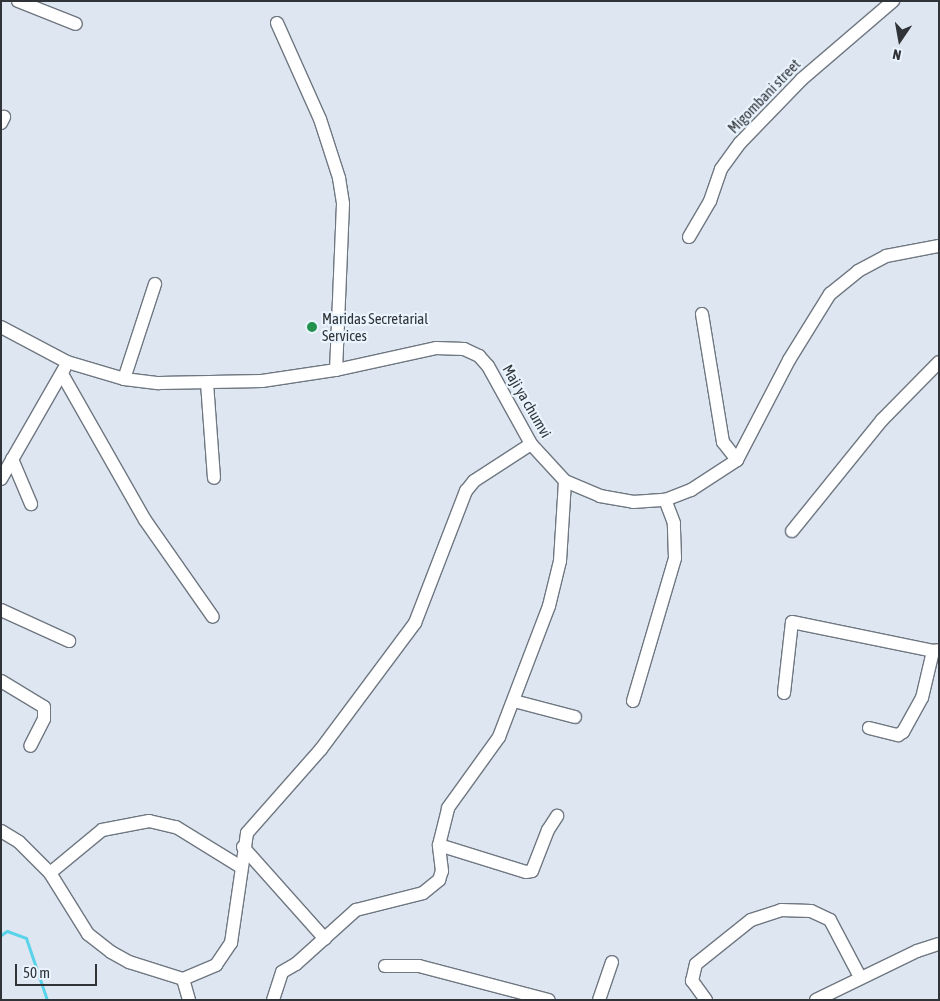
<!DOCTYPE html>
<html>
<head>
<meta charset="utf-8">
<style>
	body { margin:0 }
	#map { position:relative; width:940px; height:1001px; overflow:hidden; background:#dde6f1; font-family:"Asap Condensed",sans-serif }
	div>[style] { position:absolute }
	.stream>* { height:3px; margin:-1.5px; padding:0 1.5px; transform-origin:1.5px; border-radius:1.5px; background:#59d3ea }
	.roads { filter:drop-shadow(1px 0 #6f7781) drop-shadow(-1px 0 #6f7781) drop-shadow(0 1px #6f7781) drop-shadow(0 -1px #6f7781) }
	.minor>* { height:12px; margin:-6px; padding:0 6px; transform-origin:6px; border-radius:6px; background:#fff }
	.dots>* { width:14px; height:14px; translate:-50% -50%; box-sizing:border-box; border:2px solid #eaf4ff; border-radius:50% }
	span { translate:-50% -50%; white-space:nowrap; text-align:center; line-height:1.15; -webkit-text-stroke:4.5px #eaf4ff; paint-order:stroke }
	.street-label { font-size:15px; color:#303438 }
	.poi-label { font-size:15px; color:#303438 }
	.left { translate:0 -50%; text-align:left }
	.frame { position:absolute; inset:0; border:2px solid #303438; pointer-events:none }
	.north { position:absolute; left:875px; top:15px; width:50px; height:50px; -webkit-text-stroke:4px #eaf4ff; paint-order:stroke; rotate:192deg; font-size:14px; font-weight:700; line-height:20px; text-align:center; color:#303438 }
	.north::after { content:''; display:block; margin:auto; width:18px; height:22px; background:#303438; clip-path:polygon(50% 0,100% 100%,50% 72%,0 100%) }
	.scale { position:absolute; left:15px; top:964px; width:82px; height:22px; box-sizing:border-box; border:2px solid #303438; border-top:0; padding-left:6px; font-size:15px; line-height:18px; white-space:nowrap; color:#303438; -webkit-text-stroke:4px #eaf4ff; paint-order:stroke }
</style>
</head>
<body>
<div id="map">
	<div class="stream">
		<i style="left:1px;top:935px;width:7px;rotate:-34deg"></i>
		<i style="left:7px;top:931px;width:20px;rotate:20deg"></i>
		<i style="left:26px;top:938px;width:65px;rotate:71.3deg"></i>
	</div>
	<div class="roads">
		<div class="minor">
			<i style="left:18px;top:1px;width:62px;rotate:21.6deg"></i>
			<i style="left:277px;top:23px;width:105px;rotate:65.9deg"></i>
			<i style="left:320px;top:119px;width:62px;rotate:72.1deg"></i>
			<i style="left:339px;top:178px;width:26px;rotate:81deg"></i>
			<i style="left:343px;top:204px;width:166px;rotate:92.4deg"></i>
			<i style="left:1px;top:123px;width:7px;rotate:-63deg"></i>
			<i style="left:689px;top:237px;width:42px;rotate:-59.7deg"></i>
			<i style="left:710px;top:201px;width:34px;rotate:-71deg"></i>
			<i style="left:721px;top:169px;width:32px;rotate:-54deg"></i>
			<i style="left:740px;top:143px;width:89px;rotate:-45.9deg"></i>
			<i style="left:802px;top:79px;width:120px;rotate:-40.6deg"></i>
			<i style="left:702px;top:314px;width:130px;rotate:80.7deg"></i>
			<i style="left:723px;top:442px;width:23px;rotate:52deg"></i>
			<i style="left:1px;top:327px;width:75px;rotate:27.9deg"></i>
			<i style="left:67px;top:362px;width:59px;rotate:16.6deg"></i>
			<i style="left:124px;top:379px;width:35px;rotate:7deg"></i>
			<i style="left:159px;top:383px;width:103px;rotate:-1.1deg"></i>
			<i style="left:262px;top:381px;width:75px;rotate:-8.5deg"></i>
			<i style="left:336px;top:370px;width:102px;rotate:-12.4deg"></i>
			<i style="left:436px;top:348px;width:28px;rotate:2deg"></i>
			<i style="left:464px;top:349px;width:17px;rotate:25deg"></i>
			<i style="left:479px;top:356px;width:13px;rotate:48deg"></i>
			<i style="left:488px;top:366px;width:89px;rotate:61.1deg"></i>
			<i style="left:531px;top:444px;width:50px;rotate:47.4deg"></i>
			<i style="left:565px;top:481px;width:38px;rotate:23deg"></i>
			<i style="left:600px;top:496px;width:34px;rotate:10deg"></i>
			<i style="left:633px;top:502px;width:32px;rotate:-4deg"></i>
			<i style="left:665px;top:500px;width:28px;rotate:-21deg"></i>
			<i style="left:691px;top:490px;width:55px;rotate:-33.1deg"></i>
			<i style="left:737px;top:460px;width:113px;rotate:-62.5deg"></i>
			<i style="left:789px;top:360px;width:78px;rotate:-58.2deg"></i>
			<i style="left:830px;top:294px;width:36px;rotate:-39deg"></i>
			<i style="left:858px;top:271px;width:32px;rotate:-28deg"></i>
			<i style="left:886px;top:256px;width:54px;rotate:-10.7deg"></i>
			<i style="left:62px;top:374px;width:168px;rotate:60.4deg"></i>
			<i style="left:145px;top:520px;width:118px;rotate:55deg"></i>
			<i style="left:124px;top:379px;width:100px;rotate:-71.9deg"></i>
			<i style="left:207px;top:383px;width:95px;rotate:85.8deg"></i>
			<i style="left:12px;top:459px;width:49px;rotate:67.1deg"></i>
			<i style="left:1px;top:479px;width:127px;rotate:-60.2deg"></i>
			<i style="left:792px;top:531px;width:143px;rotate:-51deg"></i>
			<i style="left:882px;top:420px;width:81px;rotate:-45.5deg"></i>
			<i style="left:1px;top:610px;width:75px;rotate:24.5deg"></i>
			<i style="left:1px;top:681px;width:50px;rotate:31.2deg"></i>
			<i style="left:44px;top:707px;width:12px;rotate:90deg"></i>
			<i style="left:44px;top:719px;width:30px;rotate:117deg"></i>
			<i style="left:784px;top:693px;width:71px;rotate:-83.6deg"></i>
			<i style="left:792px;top:622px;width:144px;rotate:11.6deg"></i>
			<i style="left:514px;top:701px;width:63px;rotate:14.7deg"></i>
			<i style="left:633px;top:701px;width:149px;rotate:-73.6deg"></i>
			<i style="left:675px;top:558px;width:35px;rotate:-92deg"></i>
			<i style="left:674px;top:523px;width:25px;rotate:-111deg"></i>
			<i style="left:869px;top:728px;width:30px;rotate:14deg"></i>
			<i style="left:898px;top:735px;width:6px;rotate:-31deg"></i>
			<i style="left:903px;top:732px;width:39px;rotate:-61deg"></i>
			<i style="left:922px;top:698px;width:48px;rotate:-76.8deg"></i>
			<i style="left:933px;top:651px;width:6px;rotate:-9deg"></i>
			<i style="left:1px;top:831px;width:21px;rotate:31deg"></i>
			<i style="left:19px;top:842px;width:44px;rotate:45deg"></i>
			<i style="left:50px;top:873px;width:72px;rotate:58.1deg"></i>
			<i style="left:88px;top:934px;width:29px;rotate:38deg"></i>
			<i style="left:111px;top:952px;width:21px;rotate:29deg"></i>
			<i style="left:129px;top:962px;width:57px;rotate:17.5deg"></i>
			<i style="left:183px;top:979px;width:36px;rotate:-23deg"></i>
			<i style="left:216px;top:965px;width:27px;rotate:-56deg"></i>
			<i style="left:231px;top:943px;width:111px;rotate:-81.7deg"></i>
			<i style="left:247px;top:833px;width:112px;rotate:-48.6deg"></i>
			<i style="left:321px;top:749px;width:157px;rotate:-53.3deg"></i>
			<i style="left:415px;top:623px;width:142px;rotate:-68.9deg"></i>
			<i style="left:466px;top:491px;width:13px;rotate:-51deg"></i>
			<i style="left:474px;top:481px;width:68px;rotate:-33deg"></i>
			<i style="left:439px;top:845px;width:91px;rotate:17.2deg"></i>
			<i style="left:526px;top:872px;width:6px;rotate:-9deg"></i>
			<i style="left:532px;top:871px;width:44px;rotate:-68.7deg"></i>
			<i style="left:548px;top:830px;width:17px;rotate:-57deg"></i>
			<i style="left:243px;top:847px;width:123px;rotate:48.3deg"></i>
			<i style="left:50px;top:873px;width:67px;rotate:-39.6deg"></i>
			<i style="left:102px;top:830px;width:48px;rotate:-10.8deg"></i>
			<i style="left:149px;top:821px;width:28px;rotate:13deg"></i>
			<i style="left:176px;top:827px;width:76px;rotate:31.6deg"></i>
			<i style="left:385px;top:966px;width:34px"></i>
			<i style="left:419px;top:966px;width:134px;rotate:14.7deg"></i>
			<i style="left:183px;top:979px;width:22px;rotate:74deg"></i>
			<i style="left:273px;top:1000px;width:29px;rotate:-72deg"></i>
			<i style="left:282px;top:972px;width:16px;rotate:-30deg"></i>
			<i style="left:296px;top:964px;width:81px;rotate:-42deg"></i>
			<i style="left:356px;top:910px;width:69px;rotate:-14.2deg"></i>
			<i style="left:423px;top:893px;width:21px;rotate:-39deg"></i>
			<i style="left:439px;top:880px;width:9px;rotate:-72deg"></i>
			<i style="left:442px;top:871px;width:26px;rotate:-97deg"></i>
			<i style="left:439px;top:845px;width:38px;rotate:-76deg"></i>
			<i style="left:448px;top:808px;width:87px;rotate:-54.3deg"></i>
			<i style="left:499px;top:737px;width:140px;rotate:-69.1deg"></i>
			<i style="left:549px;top:606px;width:46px;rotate:-76.3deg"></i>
			<i style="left:560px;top:561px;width:80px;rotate:-86.4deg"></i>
			<i style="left:599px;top:1000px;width:40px;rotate:-71.1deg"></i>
			<i style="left:706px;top:1000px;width:24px;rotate:-126deg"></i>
			<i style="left:692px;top:981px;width:17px;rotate:-77deg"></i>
			<i style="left:696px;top:964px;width:70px;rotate:-38.7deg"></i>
			<i style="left:751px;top:920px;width:32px;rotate:-18deg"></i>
			<i style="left:781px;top:910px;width:30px;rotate:2deg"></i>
			<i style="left:811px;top:911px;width:21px;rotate:25deg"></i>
			<i style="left:830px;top:920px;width:64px;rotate:62.2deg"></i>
			<i style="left:816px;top:1000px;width:112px;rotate:-25.9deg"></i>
			<i style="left:917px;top:951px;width:23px;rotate:-18deg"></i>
		</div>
	</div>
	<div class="dots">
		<i style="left:312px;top:327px;background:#22924c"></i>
	</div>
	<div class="street-label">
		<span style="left:764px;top:96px;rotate:-46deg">Migombani street</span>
		<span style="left:527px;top:401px;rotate:60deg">Maji ya chumvi</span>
	</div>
	<div class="poi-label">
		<span class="left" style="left:322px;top:327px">Maridas Secretarial<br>Services</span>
	</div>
	<div class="frame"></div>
	<div class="north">N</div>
	<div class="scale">50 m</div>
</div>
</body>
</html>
